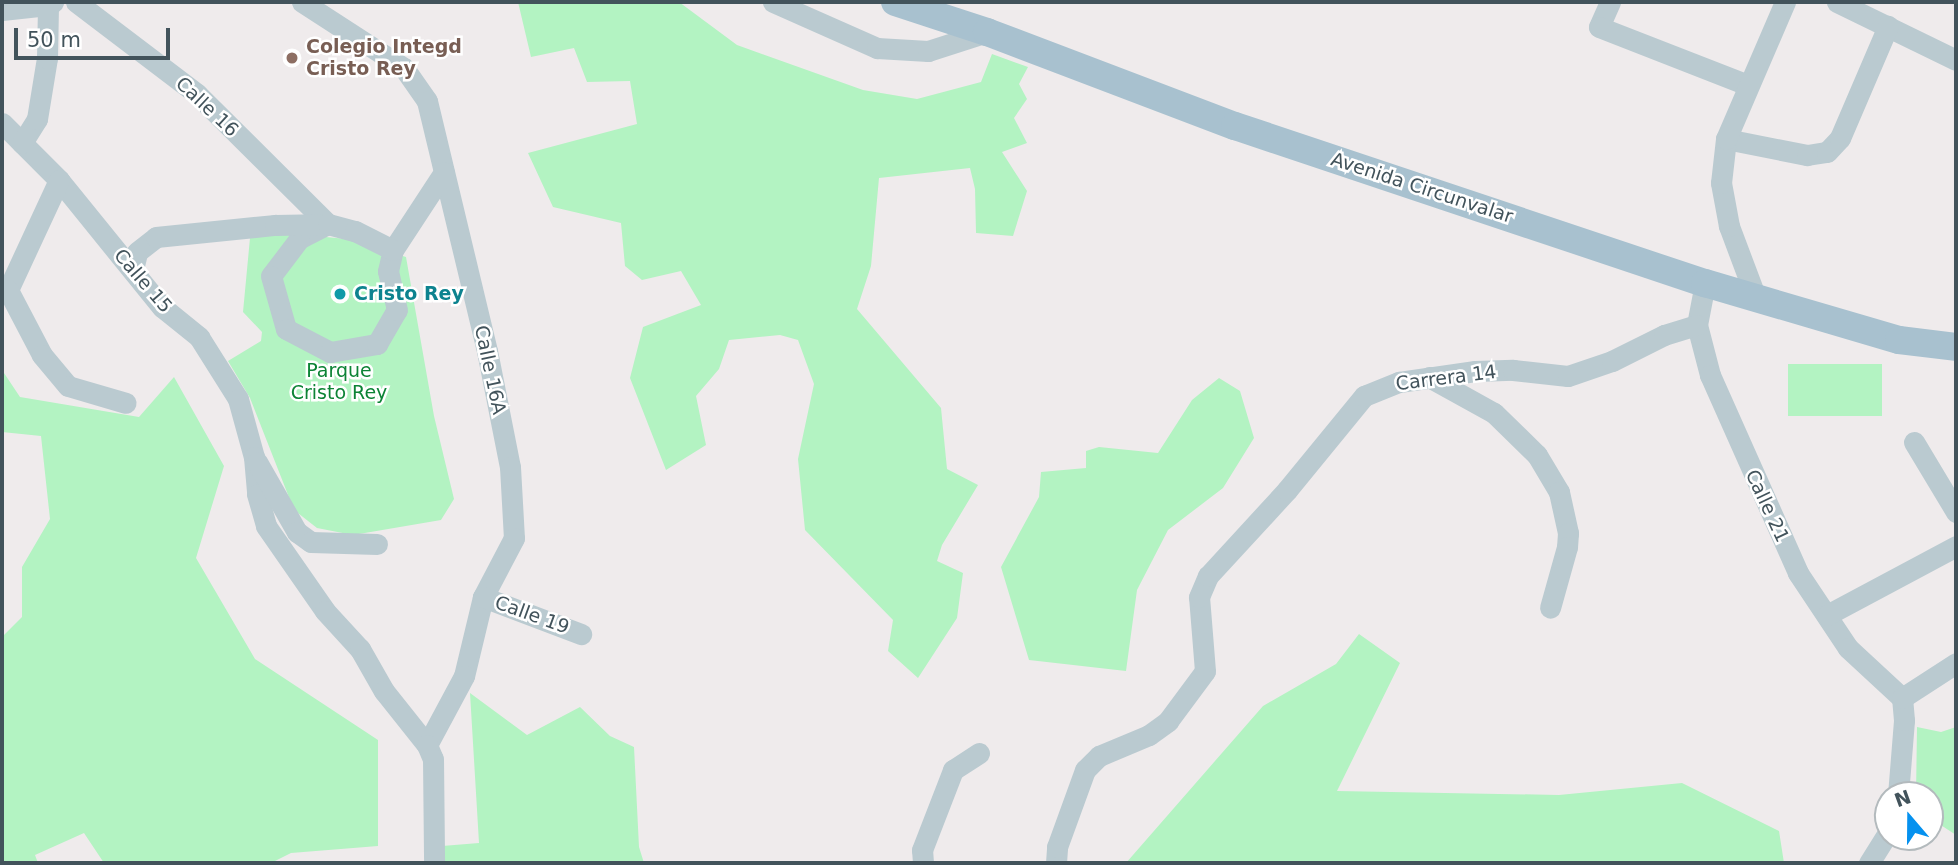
<!DOCTYPE html>
<html>
<head>
<meta charset="utf-8">
<style>
	body { margin:0 }
	#map { position:relative; width:1958px; height:865px; overflow:hidden; background:#efebec; font-family:"DejaVu Sans",sans-serif }
	div>[style] { position:absolute }
	.green>* { inset:0; background:#b3f3c2; transform-origin:0 0 }
	.minor>* { height:21px; margin:-10.5px; padding:0 10.5px; transform-origin:10.5px; border-radius:10.5px; background:#bacad0 }
	.major>* { height:28px; margin:-14px; padding:0 14px; transform-origin:14px; border-radius:14px; background:#a8c1cf }
	.dots>* { width:19px; height:19px; translate:-50% -50%; box-sizing:border-box; border:4px solid #fff; border-radius:50% }
	span { translate:-50% -50%; white-space:nowrap; text-align:center; line-height:1.15; -webkit-text-stroke:5px #fff; paint-order:stroke }
	.education-label { font-size:19px; color:#785e54; font-weight:700 }
	.left { translate:0 -50%; text-align:left }
	.street-label { font-size:19px; color:#42535b }
	.culture-label { font-size:19px; color:#0d838f; font-weight:700 }
	.park-label { font-size:19px; color:#0c8335 }
	.frame { position:absolute; inset:0; border:4px solid #42535b; pointer-events:none }
	.north { position:absolute; left:1874px; top:781px; width:70px; height:70px; box-sizing:border-box; background:#fff; border:2px solid #b3babd; border-radius:50%; rotate:340deg; font-size:19px; font-weight:700; line-height:28px; text-align:center; color:#42535b }
	.north::after { content:''; display:block; margin:auto; width:24px; height:32px; background:#0591ef; clip-path:polygon(50% 0,100% 100%,50% 72%,0 100%) }
	.scale { position:absolute; left:14px; top:28px; width:156px; height:32px; box-sizing:border-box; border:4px solid #42535b; border-top:0; padding-left:9px; font-size:21px; line-height:24px; white-space:nowrap; color:#42535b; -webkit-text-stroke:5px #fff; paint-order:stroke }
</style>
</head>
<body>
<div id="map">
	<div class="green">
		<i style="clip-path:polygon(518px 2px,679px 2px,737px 45px,863px 90px,917px 99px,981px 82px,992px 54px,1028px 67px,1019px 84px,1027px 99px,1014px 118px,1027px 143px,1002px 152px,1027px 191px,1013px 236px,976px 233px,975px 189px,970px 168px,879px 178px,871px 266px,857px 309px,941px 408px,947px 469px,978px 485px,942px 545px,937px 561px,963px 573px,957px 618px,918px 678px,888px 651px,893px 620px,805px 530px,798px 459px,814px 384px,798px 340px,780px 335px,729px 340px,719px 369px,696px 396px,706px 445px,666px 470px,630px 378px,643px 327px,701px 305px,681px 271px,642px 280px,625px 266px,621px 223px,553px 207px,528px 153px,637px 124px,630px 81px,587px 82px,574px 48px,531px 57px)"></i>
		<i style="clip-path:polygon(283px 233px,347px 239px,406px 257px,434px 416px,454px 499px,441px 520px,353px 535px,317px 528px,294px 510px,250px 398px,228px 361px,261px 341px,262px 332px,243px 312px,250px 238px)"></i>
		<i style="left:1788px;top:364px;width:94px;height:52px"></i>
		<i style="clip-path:polygon(2px 370px,20px 397px,139px 417px,174px 377px,224px 466px,196px 558px,255px 659px,378px 740px,378px 846px,291px 853px,271px 863px,104px 863px,84px 833px,35px 855px,38px 863px,2px 863px,2px 637px,22px 617px,22px 567px,50px 519px,41px 436px,2px 432px)"></i>
		<i style="clip-path:polygon(1219px 378px,1240px 391px,1254px 438px,1223px 488px,1168px 530px,1137px 590px,1126px 671px,1029px 660px,1001px 567px,1039px 497px,1041px 472px,1086px 468px,1086px 451px,1099px 447px,1158px 453px,1192px 400px)"></i>
		<i style="clip-path:polygon(1359px 634px,1400px 663px,1337px 791px,1559px 795px,1682px 783px,1779px 831px,1784px 863px,1126px 863px,1263px 706px,1336px 664px)"></i>
		<i style="clip-path:polygon(470px 693px,527px 735px,580px 707px,610px 736px,634px 747px,639px 847px,644px 863px,442px 863px,442px 846px,479px 843px)"></i>
		<i style="clip-path:polygon(1917px 727px,1941px 732px,1956px 727px,1956px 835px,1930px 818px,1930px 795px,1916px 795px)"></i>
	</div>
	<div class="minor">
		<i style="left:76px;top:2px;width:152px;rotate:37.2deg"></i>
		<i style="left:197px;top:94px;width:185px;rotate:44.8deg"></i>
		<i style="left:302px;top:2px;width:121px;rotate:32.9deg"></i>
		<i style="left:404px;top:68px;width:40px;rotate:55.1deg"></i>
		<i style="left:427px;top:101px;width:257px;rotate:76.5deg"></i>
		<i style="left:487px;top:351px;width:118px;rotate:78.8deg"></i>
		<i style="left:510px;top:467px;width:71px;rotate:86.8deg"></i>
		<i style="left:514px;top:538px;width:67px;rotate:117.7deg"></i>
		<i style="left:483px;top:597px;width:81px;rotate:103.5deg"></i>
		<i style="left:464px;top:676px;width:78px;rotate:118.2deg"></i>
		<i style="left:773px;top:2px;width:114px;rotate:23.9deg"></i>
		<i style="left:877px;top:48px;width:51px;rotate:3.4deg"></i>
		<i style="left:928px;top:51px;width:62px;rotate:-17.9deg"></i>
		<i style="left:1610px;top:2px;width:27px;rotate:114deg"></i>
		<i style="left:1599px;top:27px;width:160px;rotate:21.3deg"></i>
		<i style="left:1837px;top:2px;width:132px;rotate:26deg"></i>
		<i style="left:2px;top:10px;width:46px;rotate:-6.2deg"></i>
		<i style="left:48px;top:5px;width:6px;rotate:-31deg"></i>
		<i style="left:2px;top:123px;width:81px;rotate:45deg"></i>
		<i style="left:59px;top:180px;width:164px;rotate:51deg"></i>
		<i style="left:162px;top:307px;width:48px;rotate:39deg"></i>
		<i style="left:199px;top:337px;width:73px;rotate:57.8deg"></i>
		<i style="left:238px;top:399px;width:60px;rotate:74.6deg"></i>
		<i style="left:254px;top:457px;width:37px;rotate:85deg"></i>
		<i style="left:257px;top:494px;width:33px;rotate:74deg"></i>
		<i style="left:266px;top:526px;width:103px;rotate:55.2deg"></i>
		<i style="left:325px;top:611px;width:52px;rotate:47.4deg"></i>
		<i style="left:360px;top:649px;width:48px;rotate:60.3deg"></i>
		<i style="left:384px;top:691px;width:69px;rotate:51.5deg"></i>
		<i style="left:427px;top:745px;width:15px;rotate:67deg"></i>
		<i style="left:433px;top:759px;width:104px;rotate:89.4deg"></i>
		<i style="left:1726px;top:139px;width:83px;rotate:11.2deg"></i>
		<i style="left:1807px;top:155px;width:20px;rotate:-9deg"></i>
		<i style="left:1827px;top:152px;width:19px;rotate:-47deg"></i>
		<i style="left:1840px;top:138px;width:122px;rotate:-66.8deg"></i>
		<i style="left:22px;top:143px;width:28px;rotate:-58deg"></i>
		<i style="left:37px;top:119px;width:62px;rotate:-80.7deg"></i>
		<i style="left:47px;top:58px;width:53px;rotate:-88.9deg"></i>
		<i style="left:59px;top:180px;width:121px;rotate:114.9deg"></i>
		<i style="left:8px;top:290px;width:73px;rotate:62.4deg"></i>
		<i style="left:42px;top:355px;width:40px;rotate:50deg"></i>
		<i style="left:68px;top:386px;width:60px;rotate:16.3deg"></i>
		<i style="left:328px;top:224px;width:33px;rotate:153deg"></i>
		<i style="left:299px;top:239px;width:46px;rotate:127.1deg"></i>
		<i style="left:271px;top:276px;width:55px;rotate:74.2deg"></i>
		<i style="left:286px;top:329px;width:50px;rotate:27.6deg"></i>
		<i style="left:330px;top:352px;width:48px;rotate:-9.7deg"></i>
		<i style="left:377px;top:344px;width:39px;rotate:-60deg"></i>
		<i style="left:397px;top:310px;width:40px;rotate:-103deg"></i>
		<i style="left:388px;top:271px;width:22px;rotate:-77deg"></i>
		<i style="left:393px;top:250px;width:93px;rotate:-56.8deg"></i>
		<i style="left:133px;top:270px;width:18px;rotate:-77deg"></i>
		<i style="left:137px;top:252px;width:24px;rotate:-38deg"></i>
		<i style="left:156px;top:237px;width:120px;rotate:-5.8deg"></i>
		<i style="left:275px;top:225px;width:53px;rotate:-1.1deg"></i>
		<i style="left:328px;top:224px;width:28px;rotate:15deg"></i>
		<i style="left:355px;top:231px;width:42px;rotate:26.6deg"></i>
		<i style="left:1705px;top:283px;width:43px;rotate:100.8deg"></i>
		<i style="left:1697px;top:325px;width:52px;rotate:75.4deg"></i>
		<i style="left:1710px;top:375px;width:217px;rotate:66deg"></i>
		<i style="left:1798px;top:573px;width:90px;rotate:56.3deg"></i>
		<i style="left:1848px;top:648px;width:74px;rotate:42.8deg"></i>
		<i style="left:1756px;top:298px;width:77px;rotate:-110.6deg"></i>
		<i style="left:1729px;top:226px;width:44px;rotate:-100.5deg"></i>
		<i style="left:1721px;top:183px;width:44px;rotate:-83.5deg"></i>
		<i style="left:1726px;top:139px;width:149px;rotate:-66.7deg"></i>
		<i style="left:1429px;top:377px;width:74px;rotate:29deg"></i>
		<i style="left:1494px;top:413px;width:60px;rotate:44.3deg"></i>
		<i style="left:1537px;top:455px;width:43px;rotate:59.3deg"></i>
		<i style="left:1559px;top:492px;width:42px;rotate:77.6deg"></i>
		<i style="left:1568px;top:533px;width:14px;rotate:94deg"></i>
		<i style="left:1567px;top:547px;width:63px;rotate:105.6deg"></i>
		<i style="left:1914px;top:442px;width:82px;rotate:59deg"></i>
		<i style="left:257px;top:462px;width:81px;rotate:60.3deg"></i>
		<i style="left:297px;top:532px;width:17px;rotate:36deg"></i>
		<i style="left:311px;top:542px;width:66px;rotate:1.7deg"></i>
		<i style="left:483px;top:597px;width:105px;rotate:20.7deg"></i>
		<i style="left:1827px;top:615px;width:146px;rotate:-28.1deg"></i>
		<i style="left:1898px;top:795px;width:75px;rotate:-85.4deg"></i>
		<i style="left:1904px;top:720px;width:22px;rotate:-95deg"></i>
		<i style="left:1902px;top:698px;width:64px;rotate:-32.9deg"></i>
		<i style="left:923px;top:863px;width:13px;rotate:-94deg"></i>
		<i style="left:922px;top:850px;width:86px;rotate:-68.8deg"></i>
		<i style="left:953px;top:770px;width:31px;rotate:-33deg"></i>
		<i style="left:1056px;top:863px;width:16px;rotate:-86deg"></i>
		<i style="left:1057px;top:847px;width:82px;rotate:-70deg"></i>
		<i style="left:1085px;top:770px;width:20px;rotate:-45deg"></i>
		<i style="left:1099px;top:756px;width:54px;rotate:-22.8deg"></i>
		<i style="left:1149px;top:735px;width:24px;rotate:-36deg"></i>
		<i style="left:1168px;top:721px;width:62px;rotate:-53.5deg"></i>
		<i style="left:1205px;top:671px;width:74px;rotate:-94.6deg"></i>
		<i style="left:1199px;top:597px;width:23px;rotate:-67deg"></i>
		<i style="left:1208px;top:576px;width:117px;rotate:-47.4deg"></i>
		<i style="left:1287px;top:490px;width:122px;rotate:-50.7deg"></i>
		<i style="left:1364px;top:396px;width:38px;rotate:-22deg"></i>
		<i style="left:1399px;top:382px;width:77px;rotate:-8.2deg"></i>
		<i style="left:1475px;top:371px;width:38px;rotate:-2deg"></i>
		<i style="left:1513px;top:370px;width:55px;rotate:6.2deg"></i>
		<i style="left:1568px;top:376px;width:46px;rotate:-18.8deg"></i>
		<i style="left:1612px;top:361px;width:58px;rotate:-26.6deg"></i>
		<i style="left:1664px;top:335px;width:34px;rotate:-17deg"></i>
		<i style="left:1869px;top:863px;width:36px;rotate:-58deg"></i>
	</div>
	<div class="major">
		<i style="left:895px;top:2px;width:97px;rotate:18.1deg"></i>
		<i style="left:987px;top:32px;width:265px;rotate:20.8deg"></i>
		<i style="left:1235px;top:126px;width:496px;rotate:18.5deg"></i>
		<i style="left:1705px;top:283px;width:202px;rotate:16.4deg"></i>
		<i style="left:1899px;top:340px;width:57px;rotate:7deg"></i>
	</div>
	<div class="dots">
		<i style="left:292px;top:58px;background:#8d6e63"></i>
		<i style="left:340px;top:294px;background:#0f9aa8"></i>
	</div>
	<div class="education-label">
		<span class="left" style="left:306px;top:58px">Colegio Integd<br>Cristo Rey</span>
	</div>
	<div class="street-label">
		<span style="left:207px;top:107px;rotate:43deg">Calle 16</span>
		<span style="left:1422px;top:188px;rotate:18deg">Avenida Circunvalar</span>
		<span style="left:143px;top:281px;rotate:49deg">Calle 15</span>
		<span style="left:490px;top:370px;rotate:78deg">Calle 16A</span>
		<span style="left:1446px;top:378px;rotate:-7deg">Carrera 14</span>
		<span style="left:1767px;top:506px;rotate:65deg">Calle 21</span>
		<span style="left:532px;top:615px;rotate:20deg">Calle 19</span>
	</div>
	<div class="culture-label">
		<span class="left" style="left:354px;top:294px">Cristo Rey</span>
	</div>
	<div class="park-label">
		<span style="left:339px;top:382px">Parque<br>Cristo Rey</span>
	</div>
	<div class="frame"></div>
	<div class="north">N</div>
	<div class="scale">50 m</div>
</div>
</body>
</html>
